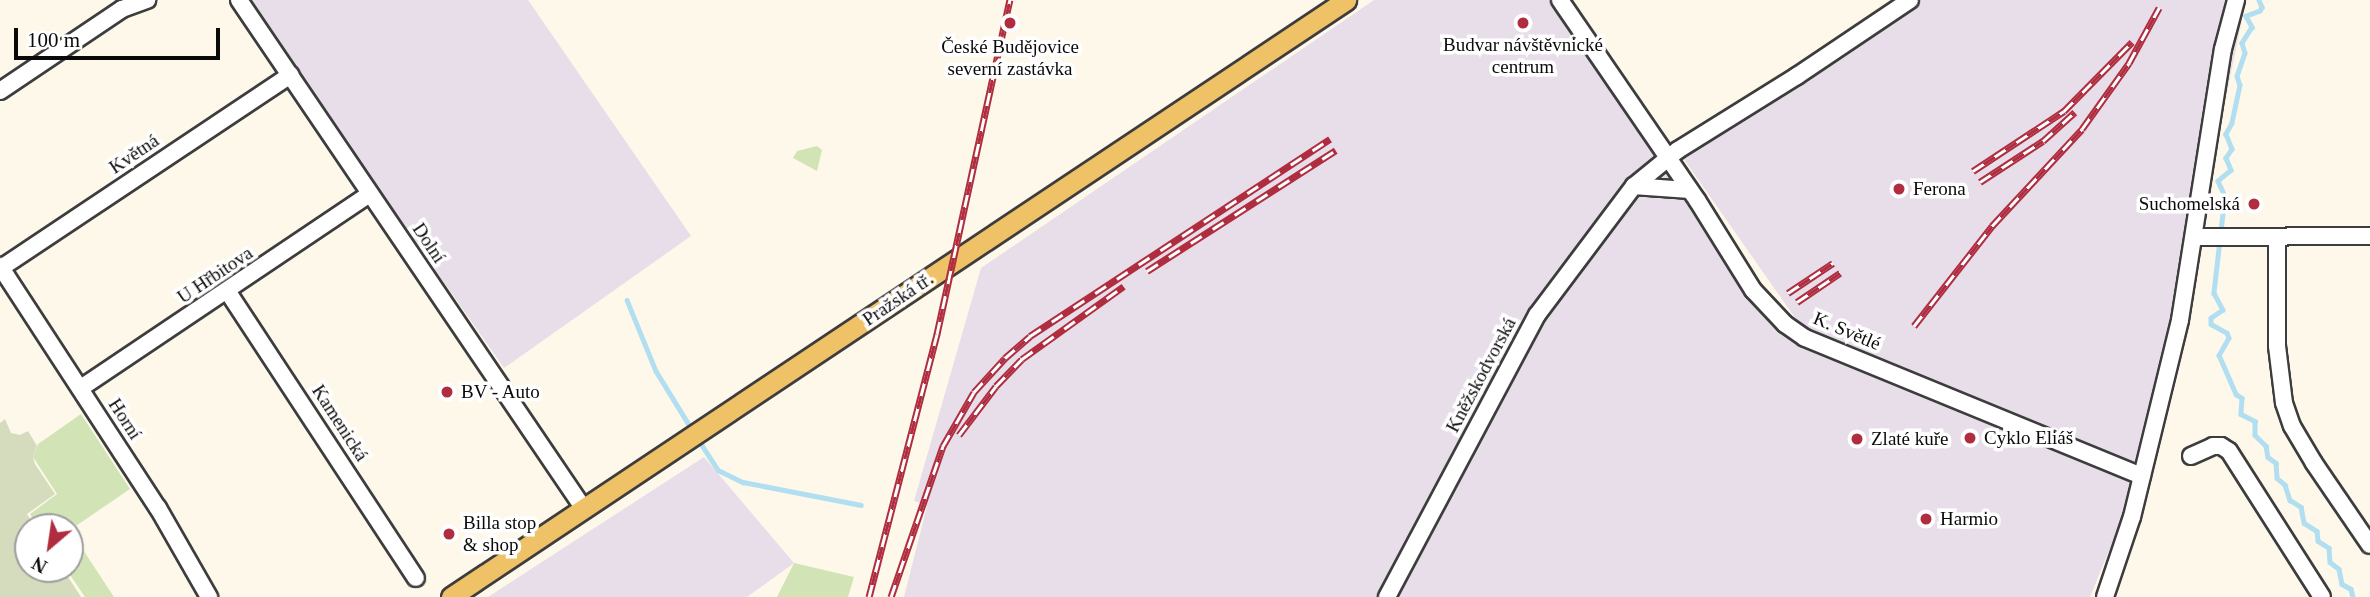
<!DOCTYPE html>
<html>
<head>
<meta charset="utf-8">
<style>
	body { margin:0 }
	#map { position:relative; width:2370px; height:597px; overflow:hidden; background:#fdf8e9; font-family:Georgia,serif }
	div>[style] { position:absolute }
	.industrial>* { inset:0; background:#e7dee9 }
	.green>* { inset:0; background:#d2e4b6 }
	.cemetery>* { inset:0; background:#d5dcbd }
	.stream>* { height:4.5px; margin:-2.25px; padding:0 2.25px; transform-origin:2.25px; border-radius:2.25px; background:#b1dff1 }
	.roads { filter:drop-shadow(2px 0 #3d3d3d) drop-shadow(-2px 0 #3d3d3d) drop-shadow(0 2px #3d3d3d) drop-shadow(0 -2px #3d3d3d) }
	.minor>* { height:16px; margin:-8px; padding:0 8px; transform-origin:8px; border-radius:8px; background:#fff }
	.major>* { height:19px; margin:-9.5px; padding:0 9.5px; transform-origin:9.5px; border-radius:9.5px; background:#efc268 }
	.rail>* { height:7px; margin-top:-3.5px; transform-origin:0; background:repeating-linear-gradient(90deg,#fff 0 13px,#af2d3f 0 26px); box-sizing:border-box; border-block:2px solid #af2d3f }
	.dots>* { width:19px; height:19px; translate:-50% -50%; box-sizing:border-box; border:4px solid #fff; border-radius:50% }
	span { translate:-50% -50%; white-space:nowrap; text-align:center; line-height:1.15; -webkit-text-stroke:7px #fff; paint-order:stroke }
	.poi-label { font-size:19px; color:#0a0a0a }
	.left { translate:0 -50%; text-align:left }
	.right { translate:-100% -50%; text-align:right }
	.street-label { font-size:19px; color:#0a0a0a }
	.north { position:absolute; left:14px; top:513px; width:70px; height:70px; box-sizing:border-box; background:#fff; border:2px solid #9d9d9d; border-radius:50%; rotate:209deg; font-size:19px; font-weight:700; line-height:28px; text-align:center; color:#0a0a0a }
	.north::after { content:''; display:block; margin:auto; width:24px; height:32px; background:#af2d3f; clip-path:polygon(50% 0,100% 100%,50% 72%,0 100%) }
	.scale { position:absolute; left:14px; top:28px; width:206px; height:32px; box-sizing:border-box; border:4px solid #0a0a0a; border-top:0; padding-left:9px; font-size:21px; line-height:24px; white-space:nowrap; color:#0a0a0a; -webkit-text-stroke:5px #fff; paint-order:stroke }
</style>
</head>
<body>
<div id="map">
	<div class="industrial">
		<i style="clip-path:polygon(246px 0,528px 0,691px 236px,504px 368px)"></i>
		<i style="clip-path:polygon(1374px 0,1549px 0,1804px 341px,2052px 431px,1807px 335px,1676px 148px,1898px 0,2246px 0,2178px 331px,2144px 465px,2090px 597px,904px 597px,927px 506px,914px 501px,981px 268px)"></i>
		<i style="clip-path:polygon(704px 457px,794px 563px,747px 597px,488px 597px)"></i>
	</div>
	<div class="green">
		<i style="clip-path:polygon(817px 146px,822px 150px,817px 171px,793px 158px,797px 151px)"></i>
		<i style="clip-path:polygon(81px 414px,130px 489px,70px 530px,114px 597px,85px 597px,66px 569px,70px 569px,70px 527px,38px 527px,30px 514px,57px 494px,33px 457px,38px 444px)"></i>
		<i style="clip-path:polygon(794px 563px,854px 577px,848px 597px,777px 597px)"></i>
	</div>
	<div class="cemetery">
		<i style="clip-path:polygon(5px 419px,11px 433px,20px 435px,28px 431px,37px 446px,33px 457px,35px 464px,55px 494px,27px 514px,35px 527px,28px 527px,28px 569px,63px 569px,81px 597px,0 597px,0 423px)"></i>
	</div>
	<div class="stream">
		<i style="left:2259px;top:0;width:8px;rotate:67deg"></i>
		<i style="left:2262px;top:7px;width:4px;rotate:117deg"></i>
		<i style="left:2260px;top:11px;width:15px;rotate:160deg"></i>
		<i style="left:2246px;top:16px;width:13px;rotate:61deg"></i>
		<i style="left:2252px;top:27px;width:19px;rotate:122deg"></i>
		<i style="left:2242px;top:43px;width:10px;rotate:73deg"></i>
		<i style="left:2245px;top:53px;width:24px;rotate:109deg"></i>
		<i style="left:2237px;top:76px;width:9px;rotate:72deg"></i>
		<i style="left:2240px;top:85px;width:39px;rotate:102deg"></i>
		<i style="left:2232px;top:123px;width:13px;rotate:119deg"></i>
		<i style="left:2226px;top:134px;width:16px;rotate:68deg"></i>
		<i style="left:2232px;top:149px;width:11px;rotate:124deg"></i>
		<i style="left:2226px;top:158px;width:13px;rotate:67deg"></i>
		<i style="left:2231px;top:170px;width:17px;rotate:140deg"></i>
		<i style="left:2218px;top:181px;width:17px;rotate:65deg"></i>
		<i style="left:2225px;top:196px;width:98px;rotate:96.5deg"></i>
		<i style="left:2214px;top:293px;width:19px;rotate:62deg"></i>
		<i style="left:2223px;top:310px;width:14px;rotate:146deg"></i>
		<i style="left:2211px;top:318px;width:6px;rotate:90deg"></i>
		<i style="left:2211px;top:324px;width:18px;rotate:29deg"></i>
		<i style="left:2227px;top:333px;width:5px;rotate:68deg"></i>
		<i style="left:2229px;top:338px;width:20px;rotate:120deg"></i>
		<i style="left:2219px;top:355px;width:43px;rotate:66.4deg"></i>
		<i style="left:2236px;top:394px;width:7px;rotate:34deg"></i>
		<i style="left:2242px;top:398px;width:16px;rotate:94deg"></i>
		<i style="left:2241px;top:414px;width:16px;rotate:27deg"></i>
		<i style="left:2255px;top:421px;width:14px;rotate:90deg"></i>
		<i style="left:2255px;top:435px;width:16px;rotate:45deg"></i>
		<i style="left:2266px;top:446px;width:11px;rotate:80deg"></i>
		<i style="left:2268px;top:457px;width:10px;rotate:37deg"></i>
		<i style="left:2276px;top:463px;width:15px;rotate:86deg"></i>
		<i style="left:2277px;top:478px;width:11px;rotate:41deg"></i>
		<i style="left:2285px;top:485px;width:16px;rotate:72deg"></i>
		<i style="left:2290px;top:500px;width:13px;rotate:32deg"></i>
		<i style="left:2301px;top:507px;width:16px;rotate:79deg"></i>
		<i style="left:2304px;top:523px;width:15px;rotate:32deg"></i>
		<i style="left:2317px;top:531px;width:10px;rotate:84deg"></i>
		<i style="left:2318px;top:541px;width:13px;rotate:32deg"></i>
		<i style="left:2329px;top:548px;width:14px;rotate:86deg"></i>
		<i style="left:2330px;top:562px;width:11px;rotate:38deg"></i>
		<i style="left:2339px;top:569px;width:15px;rotate:79deg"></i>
		<i style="left:2342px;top:584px;width:10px;rotate:29deg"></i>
		<i style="left:2351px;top:589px;width:8px;rotate:76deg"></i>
		<i style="left:627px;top:300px;width:77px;rotate:67.8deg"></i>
		<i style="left:656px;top:371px;width:67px;rotate:58.4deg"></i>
		<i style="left:698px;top:439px;width:37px;rotate:57deg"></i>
		<i style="left:718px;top:470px;width:28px;rotate:26deg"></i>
		<i style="left:743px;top:482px;width:120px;rotate:11deg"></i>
	</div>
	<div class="roads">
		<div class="minor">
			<i style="left:239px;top:0;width:615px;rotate:55.87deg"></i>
			<i style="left:1560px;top:0;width:242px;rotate:55.6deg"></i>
			<i style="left:1697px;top:200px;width:106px;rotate:58.1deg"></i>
			<i style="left:1753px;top:290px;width:47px;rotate:46.7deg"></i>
			<i style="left:1785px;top:324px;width:24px;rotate:35deg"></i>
			<i style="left:1805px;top:338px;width:364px;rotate:22.3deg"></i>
			<i style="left:0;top:91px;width:147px;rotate:-33.9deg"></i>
			<i style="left:122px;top:9px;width:27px;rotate:-20deg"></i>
			<i style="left:1634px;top:186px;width:55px;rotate:4.2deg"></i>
			<i style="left:2194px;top:237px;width:176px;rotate:-0.3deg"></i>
			<i style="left:2277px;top:239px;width:107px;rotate:90deg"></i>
			<i style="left:2277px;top:346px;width:57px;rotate:83deg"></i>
			<i style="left:2284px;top:403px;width:24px;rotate:71deg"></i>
			<i style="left:2292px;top:426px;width:43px;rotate:59.3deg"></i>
			<i style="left:2314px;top:463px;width:99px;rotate:55.7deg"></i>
			<i style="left:0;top:266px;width:289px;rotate:56.9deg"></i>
			<i style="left:158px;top:508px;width:103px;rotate:60.2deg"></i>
			<i style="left:1px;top:268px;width:348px;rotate:-33.7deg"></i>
			<i style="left:228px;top:292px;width:342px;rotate:56.7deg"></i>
			<i style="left:81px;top:388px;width:348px;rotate:-33.9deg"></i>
			<i style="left:2191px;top:456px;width:24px;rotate:-24deg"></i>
			<i style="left:2213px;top:446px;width:8px"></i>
			<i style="left:2221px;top:446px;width:9px;rotate:32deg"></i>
			<i style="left:2229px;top:451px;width:173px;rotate:57.5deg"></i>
			<i style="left:1387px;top:597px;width:319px;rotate:-62deg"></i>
			<i style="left:1537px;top:315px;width:161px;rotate:-53.1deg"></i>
			<i style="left:1634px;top:186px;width:57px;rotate:-39.3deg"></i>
			<i style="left:1678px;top:150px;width:140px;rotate:-31.9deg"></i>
			<i style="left:1797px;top:76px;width:136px;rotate:-33.9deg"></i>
			<i style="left:2105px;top:597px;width:84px;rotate:-71.4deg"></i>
			<i style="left:2132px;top:517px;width:203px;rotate:-76.3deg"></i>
			<i style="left:2180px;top:320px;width:274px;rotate:-81deg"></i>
			<i style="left:2223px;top:49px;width:51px;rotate:-75.1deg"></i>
		</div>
		<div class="major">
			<i style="left:451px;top:597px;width:1076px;rotate:-33.7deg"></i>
		</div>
	</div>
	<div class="rail">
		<i style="left:1973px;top:171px;width:109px;rotate:-33.4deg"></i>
		<i style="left:2064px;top:111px;width:97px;rotate:-45.4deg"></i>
		<i style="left:1980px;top:182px;width:75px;rotate:-33.1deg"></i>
		<i style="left:2043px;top:141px;width:43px;rotate:-42.2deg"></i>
		<i style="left:1147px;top:271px;width:224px;rotate:-32.6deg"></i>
		<i style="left:1788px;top:293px;width:54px;rotate:-33.7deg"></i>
		<i style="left:1797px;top:302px;width:52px;rotate:-34deg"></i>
		<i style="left:1914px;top:326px;width:127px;rotate:-52deg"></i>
		<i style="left:1992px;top:226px;width:132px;rotate:-47.1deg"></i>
		<i style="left:2082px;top:129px;width:81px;rotate:-54.5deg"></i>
		<i style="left:2129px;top:63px;width:63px;rotate:-61.4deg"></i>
		<i style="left:959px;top:435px;width:61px;rotate:-52.9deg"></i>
		<i style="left:996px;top:386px;width:37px;rotate:-46deg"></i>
		<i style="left:1022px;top:359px;width:125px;rotate:-35.6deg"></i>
		<i style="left:869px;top:597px;width:272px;rotate:-75.5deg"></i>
		<i style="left:937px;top:334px;width:342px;rotate:-77.7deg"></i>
		<i style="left:891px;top:597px;width:160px;rotate:-71deg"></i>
		<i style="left:943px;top:446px;width:62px;rotate:-60.1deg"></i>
		<i style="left:974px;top:392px;width:46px;rotate:-47.6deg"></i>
		<i style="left:1005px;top:358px;width:33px;rotate:-41deg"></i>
		<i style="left:1030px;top:336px;width:359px;rotate:-33.3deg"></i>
	</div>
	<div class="dots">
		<i style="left:1010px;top:23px;background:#af2d3f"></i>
		<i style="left:1523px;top:23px;background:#af2d3f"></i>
		<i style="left:1899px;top:189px;background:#af2d3f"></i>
		<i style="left:2254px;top:204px;background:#af2d3f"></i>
		<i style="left:447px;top:392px;background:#af2d3f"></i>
		<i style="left:1970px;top:438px;background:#af2d3f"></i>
		<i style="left:1857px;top:439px;background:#af2d3f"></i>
		<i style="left:1926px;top:519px;background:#af2d3f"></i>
		<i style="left:449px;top:534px;background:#af2d3f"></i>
	</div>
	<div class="poi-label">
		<span style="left:1523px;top:56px">Budvar návštěvnické<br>centrum</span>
		<span style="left:1010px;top:58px">České Budějovice<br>severní zastávka</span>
		<span class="left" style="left:1913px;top:189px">Ferona</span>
		<span class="right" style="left:2240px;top:204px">Suchomelská</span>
		<span class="left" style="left:461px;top:392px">BV - Auto</span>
		<span class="left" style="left:1984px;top:438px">Cyklo Eliáš</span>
		<span class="left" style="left:1871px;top:439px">Zlaté kuře</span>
		<span class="left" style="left:1940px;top:519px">Harmio</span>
		<span class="left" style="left:463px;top:534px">Billa stop<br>&amp; shop</span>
	</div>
	<div class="street-label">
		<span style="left:134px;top:154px;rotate:-34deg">Květná</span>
		<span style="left:429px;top:243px;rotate:56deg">Dolní</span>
		<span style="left:215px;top:275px;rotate:-34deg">U Hřbitova</span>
		<span style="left:898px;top:299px;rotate:-34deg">Pražská tř.</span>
		<span style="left:1847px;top:331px;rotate:23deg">K. Světlé</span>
		<span style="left:1481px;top:375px;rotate:-62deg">Kněžskodvorská</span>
		<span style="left:125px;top:419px;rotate:57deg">Horní</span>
		<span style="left:340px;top:423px;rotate:57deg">Kamenická</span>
	</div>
	<div class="north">N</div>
	<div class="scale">100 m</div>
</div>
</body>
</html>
